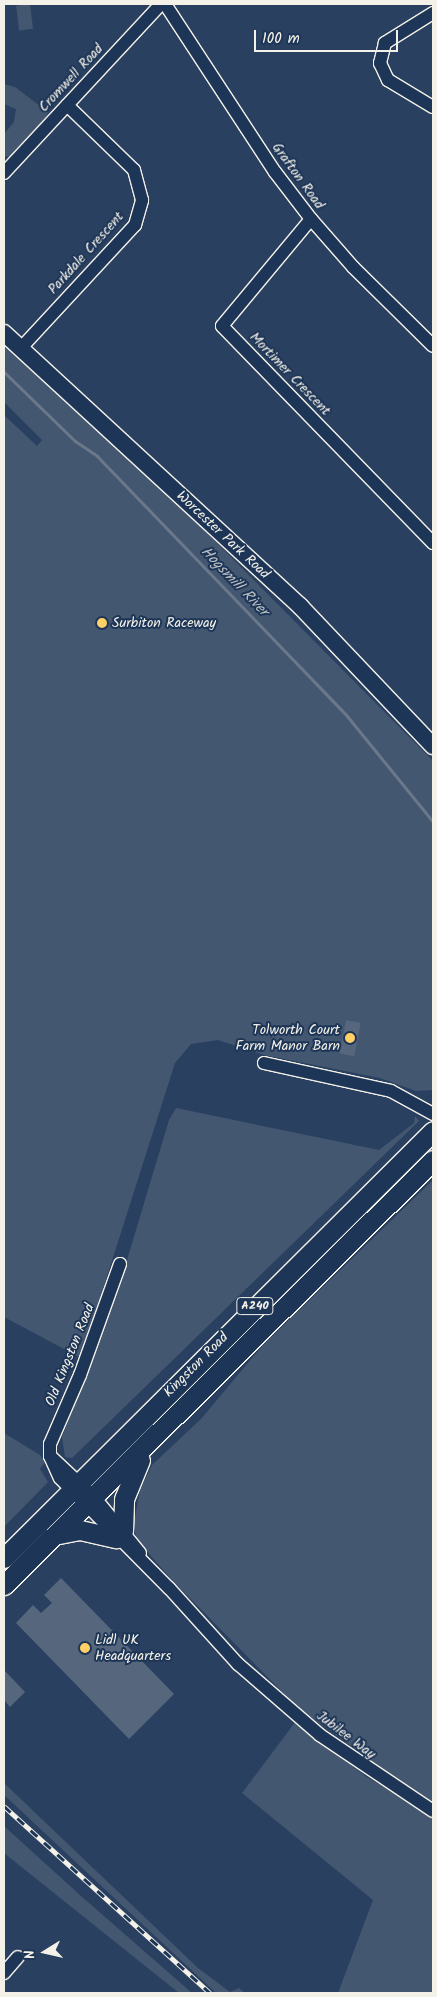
<!DOCTYPE html>
<html>
<head>
<meta charset="utf-8">
<style>
	body { margin:0 }
	#map { position:relative; width:437px; height:1997px; overflow:hidden; background:#2a4060; font-family:Kalam,sans-serif }
	div>[style] { position:absolute }
	.green>* { inset:0; background:#445771; transform-origin:0 0 }
	.stream>* { height:3px; margin:-1.5px; padding:0 1.5px; transform-origin:1.5px; border-radius:1.5px; background:#6a788a }
	.building>* { inset:0; background:#56677d; transform-origin:0 0 }
	.roads { filter:drop-shadow(1px 0 #f4f1e8) drop-shadow(-1px 0 #f4f1e8) drop-shadow(0 1px #f4f1e8) drop-shadow(0 -1px #f4f1e8) }
	.minor>* { height:12px; margin:-6px; padding:0 6px; transform-origin:6px; border-radius:6px; background:#1d3557 }
	.major>* { height:16px; margin:-8px; padding:0 8px; transform-origin:8px; border-radius:8px; background:#1d3557 }
	.highway>* { height:19px; margin:-9.5px; padding:0 9.5px; transform-origin:9.5px; border-radius:9.5px; background:#1d3557 }
	.rail>* { height:5px; margin-top:-2.5px; transform-origin:0; background:repeating-linear-gradient(90deg,#1d3557 0 9px,#f4f1e8 0 18px); box-sizing:border-box; border-block:1px solid #f4f1e8 }
	.dots>* { width:14px; height:14px; translate:-50% -50%; box-sizing:border-box; border:2px solid #1d3557; border-radius:50% }
	span { translate:-50% -50%; white-space:nowrap; text-align:center; line-height:1.15; -webkit-text-stroke:4px #1d3557; paint-order:stroke }
	.shield-label span { padding:1px 4px; background:#1d3557; border:1px solid; border-radius:4px; -webkit-text-stroke-width:0 }
	.shield-label { font-size:12px; color:#f4f1e8; font-weight:700 }
	.street-label { font-size:14px; color:#f4f1e8 }
	.poi-label { font-size:14px; color:#f4f1e8 }
	.left { translate:0 -50%; text-align:left }
	.right { translate:-100% -50%; text-align:right }
	.water-label { font-size:15px; color:#bdc1c2; font-style:italic }
	.frame { position:absolute; inset:0; border:5px solid #f4f1e8; pointer-events:none }
	.north { position:absolute; left:20px; top:1927px; width:50px; height:50px; -webkit-text-stroke:4px #1d3557; paint-order:stroke; rotate:260deg; font-size:14px; font-weight:700; line-height:20px; text-align:center; color:#f4f1e8 }
	.north::after { content:''; display:block; margin:auto; width:18px; height:22px; background:#f4f1e8; clip-path:polygon(50% 0,100% 100%,50% 72%,0 100%) }
	.scale { position:absolute; left:254px; top:30px; width:144px; height:22px; box-sizing:border-box; border:2px solid #f4f1e8; border-top:0; padding-left:6px; font-size:15px; line-height:18px; white-space:nowrap; color:#f4f1e8; -webkit-text-stroke:4px #1d3557; paint-order:stroke }
</style>
</head>
<body>
<div id="map">
	<div class="green">
		<i style="left:30px;top:4px;width:25px;height:14px;rotate:83deg"></i>
		<i style="clip-path:polygon(4px 84px,15px 87px,48px 112px,44px 122px,9px 157px,4px 156px,4px 134px,14px 122px,16px 109px,4px 104px)"></i>
		<i style="clip-path:polygon(4px 344px,129px 454px,433px 761px,433px 1090px,416px 1091px,380px 1078px,264px 1055px,218px 1040px,191px 1044px,175px 1063px,81px 1358px,4px 1317px,4px 415px,37px 446px,42px 440px,4px 402px)"></i>
		<i style="clip-path:polygon(176px 1108px,379px 1150px,414px 1123px,415px 1116px,419px 1121px,72px 1458px,65px 1457px,62px 1437px,121px 1280px,169px 1120px)"></i>
		<i style="clip-path:polygon(433px 1180px,433px 1805px,297px 1707px,170px 1578px,138px 1541px,133px 1528px,140px 1490px,152px 1465px,201px 1419px,263px 1345px)"></i>
		<i style="clip-path:polygon(4px 1433px,40px 1455px,45px 1462px,40px 1469px,48px 1482px,4px 1527px)"></i>
		<i style="clip-path:polygon(296px 1721px,365px 1776px,433px 1816px,433px 1993px,338px 1993px,373px 1900px,242px 1793px)"></i>
		<i style="clip-path:polygon(4px 1783px,198px 1968px,230px 1992px,239px 1988px,245px 1993px,216px 1993px,4px 1795px)"></i>
		<i style="clip-path:polygon(4px 1826px,81px 1896px,192px 1993px,179px 1993px,4px 1853px)"></i>
	</div>
	<div class="stream">
		<i style="left:4px;top:372px;width:99px;rotate:44.2deg"></i>
		<i style="left:75px;top:441px;width:27px;rotate:34deg"></i>
		<i style="left:97px;top:456px;width:361px;rotate:46.1deg"></i>
		<i style="left:347px;top:716px;width:136px;rotate:50.9deg"></i>
	</div>
	<div class="building">
		<i style="left:346px;top:1020px;width:15px;height:34px;rotate:11deg"></i>
		<i style="clip-path:polygon(61px 1578px,174px 1694px,129px 1739px,16px 1623px,33px 1605px,41px 1613px,52px 1603px,44px 1595px)"></i>
		<i style="clip-path:polygon(4px 1670px,25px 1692px,10px 1707px,4px 1700px)"></i>
	</div>
	<div class="roads">
		<div class="minor">
			<i style="left:165px;top:4px;width:201px;rotate:56.8deg"></i>
			<i style="left:275px;top:172px;width:59px;rotate:52.5deg"></i>
			<i style="left:311px;top:219px;width:64px;rotate:48.8deg"></i>
			<i style="left:353px;top:267px;width:112px;rotate:44.6deg"></i>
			<i style="left:433px;top:13px;width:57px;rotate:148deg"></i>
			<i style="left:385px;top:43px;width:21px;rotate:104deg"></i>
			<i style="left:380px;top:63px;width:19px;rotate:65deg"></i>
			<i style="left:388px;top:80px;width:52px;rotate:31deg"></i>
			<i style="left:4px;top:173px;width:231px;rotate:-47.1deg"></i>
			<i style="left:311px;top:219px;width:139px;rotate:129.8deg"></i>
			<i style="left:222px;top:326px;width:303px;rotate:45.8deg"></i>
			<i style="left:21px;top:348px;width:168px;rotate:-47.2deg"></i>
			<i style="left:135px;top:225px;width:26px;rotate:-74deg"></i>
			<i style="left:142px;top:200px;width:31px;rotate:-105deg"></i>
			<i style="left:134px;top:170px;width:93px;rotate:-135.9deg"></i>
			<i style="left:264px;top:1063px;width:130px;rotate:12.4deg"></i>
			<i style="left:391px;top:1091px;width:48px;rotate:28.7deg"></i>
			<i style="left:120px;top:1264px;width:118px;rotate:109.8deg"></i>
			<i style="left:80px;top:1375px;width:75px;rotate:113.5deg"></i>
			<i style="left:50px;top:1444px;width:12px;rotate:90deg"></i>
			<i style="left:50px;top:1456px;width:24px;rotate:66deg"></i>
			<i style="left:60px;top:1478px;width:155px;rotate:45.3deg"></i>
			<i style="left:169px;top:1588px;width:103px;rotate:47.8deg"></i>
			<i style="left:238px;top:1664px;width:108px;rotate:40.9deg"></i>
			<i style="left:320px;top:1735px;width:136px;rotate:33.9deg"></i>
			<i style="left:50px;top:1456px;width:62px;rotate:43deg"></i>
			<i style="left:95px;top:1498px;width:71px;rotate:50.7deg"></i>
			<i style="left:4px;top:1973px;width:21px;rotate:-49deg"></i>
		</div>
		<div class="major">
			<i style="left:4px;top:333px;width:403px;rotate:42.7deg"></i>
			<i style="left:300px;top:606px;width:193px;rotate:46.5deg"></i>
		</div>
		<div class="highway">
			<i style="left:123px;top:1531px;width:32px;rotate:-88deg"></i>
			<i style="left:124px;top:1499px;width:42px;rotate:-67.7deg"></i>
			<i style="left:59px;top:1534px;width:21px;rotate:-11deg"></i>
			<i style="left:80px;top:1530px;width:37px;rotate:13deg"></i>
			<i style="left:4px;top:1558px;width:605px;rotate:-44.87deg"></i>
			<i style="left:4px;top:1585px;width:604px;rotate:-44.73deg"></i>
		</div>
	</div>
	<div class="rail">
		<i style="left:4px;top:1806px;width:278px;rotate:42.2deg"></i>
	</div>
	<div class="dots">
		<i style="left:102px;top:623px;background:#ffd166"></i>
		<i style="left:350px;top:1038px;background:#ffd166"></i>
		<i style="left:85px;top:1648px;background:#ffd166"></i>
	</div>
	<div class="shield-label">
		<span style="left:255px;top:1306px">A240</span>
	</div>
	<div class="street-label">
		<span style="left:71px;top:78px;rotate:-47deg">Cromwell Road</span>
		<span style="left:298px;top:176px;rotate:54deg">Grafton Road</span>
		<span style="left:86px;top:253px;rotate:-48deg">Parkdale Crescent</span>
		<span style="left:290px;top:374px;rotate:46deg">Mortimer Crescent</span>
		<span style="left:223px;top:535px;rotate:43deg">Worcester Park Road</span>
		<span style="left:70px;top:1355px;rotate:-68deg">Old Kingston Road</span>
		<span style="left:196px;top:1365px;rotate:-45deg">Kingston Road</span>
		<span style="left:346px;top:1735px;rotate:37deg">Jubilee Way</span>
	</div>
	<div class="poi-label">
		<span class="left" style="left:112px;top:623px">Surbiton Raceway</span>
		<span class="right" style="left:340px;top:1038px">Tolworth Court<br>Farm Manor Barn</span>
		<span class="left" style="left:95px;top:1648px">Lidl UK<br>Headquarters</span>
	</div>
	<div class="water-label">
		<span style="left:234px;top:582px;rotate:46deg">Hogsmill River</span>
	</div>
	<div class="frame"></div>
	<div class="north">N</div>
	<div class="scale">100 m</div>
</div>
</body>
</html>
